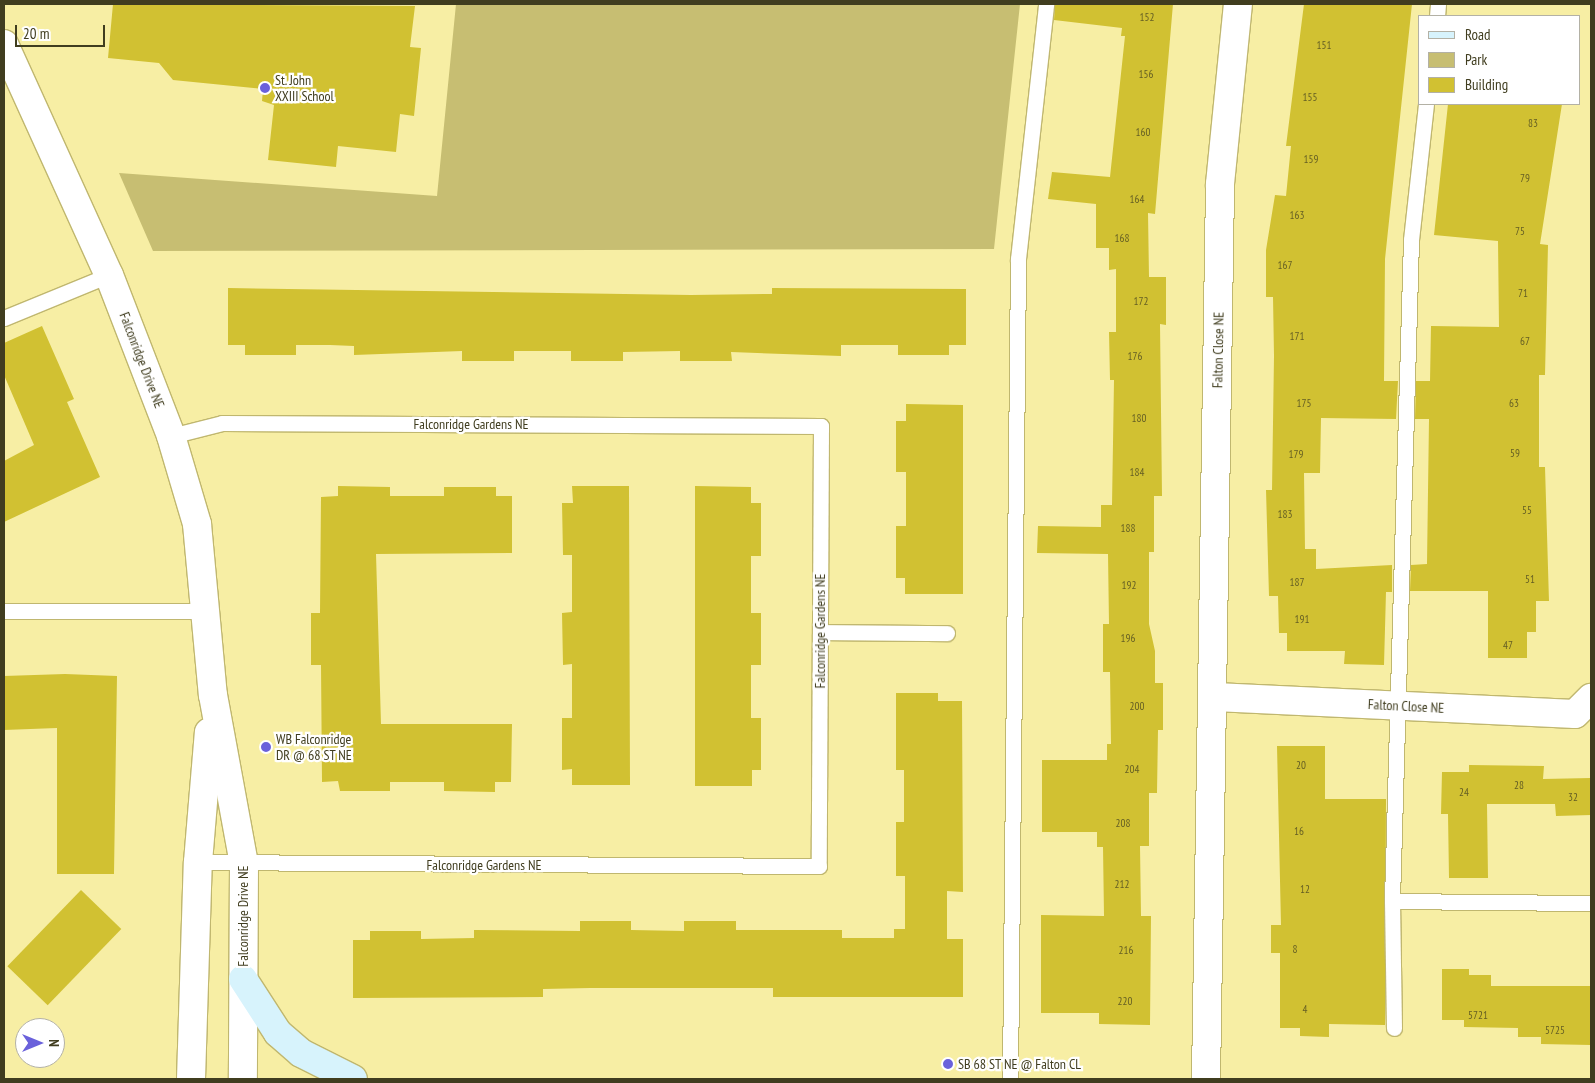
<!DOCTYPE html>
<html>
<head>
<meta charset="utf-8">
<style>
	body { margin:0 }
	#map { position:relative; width:1595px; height:1083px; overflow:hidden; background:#f7eea4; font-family:"PT Sans Narrow",sans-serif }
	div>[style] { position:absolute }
	.green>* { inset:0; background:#c7be72 }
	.building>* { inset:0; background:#d1c132; transform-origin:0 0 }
	.roads { filter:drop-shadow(1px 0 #c0b76f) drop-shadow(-1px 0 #c0b76f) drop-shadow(0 1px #c0b76f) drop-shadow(0 -1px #c0b76f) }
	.service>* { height:15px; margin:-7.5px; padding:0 7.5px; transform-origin:7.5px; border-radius:7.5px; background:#fff }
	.minor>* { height:28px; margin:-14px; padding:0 14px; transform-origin:14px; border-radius:14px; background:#fff }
	.tertiary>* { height:28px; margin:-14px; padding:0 14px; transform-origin:14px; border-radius:14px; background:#fff }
	.secondary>* { height:28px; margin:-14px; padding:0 14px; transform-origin:14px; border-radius:14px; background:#d7f3fc }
	.dots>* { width:14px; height:14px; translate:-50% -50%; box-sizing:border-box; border:2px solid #fff; border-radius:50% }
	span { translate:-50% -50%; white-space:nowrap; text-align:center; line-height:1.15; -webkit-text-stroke:4.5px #fff; paint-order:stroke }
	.number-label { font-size:11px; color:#645e24 }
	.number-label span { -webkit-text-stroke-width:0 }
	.poi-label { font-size:14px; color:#403d1f }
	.left { translate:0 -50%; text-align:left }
	.street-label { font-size:14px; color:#403d1f }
	.frame { position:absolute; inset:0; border:5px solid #403d1f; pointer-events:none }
	.legend { position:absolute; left:1418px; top:15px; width:162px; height:90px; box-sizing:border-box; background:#fff; border:1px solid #b3b1a5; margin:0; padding:6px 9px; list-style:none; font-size:15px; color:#403d1f }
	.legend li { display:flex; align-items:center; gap:10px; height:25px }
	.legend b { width:25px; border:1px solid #b3b1a5 }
	.north { position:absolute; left:15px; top:1018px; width:50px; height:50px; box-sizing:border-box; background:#fff; border:1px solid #b3b1a5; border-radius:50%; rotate:90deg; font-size:14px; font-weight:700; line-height:20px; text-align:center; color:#403d1f }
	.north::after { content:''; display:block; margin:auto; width:18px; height:22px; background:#6a61db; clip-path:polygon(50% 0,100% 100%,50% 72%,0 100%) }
	.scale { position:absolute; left:15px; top:25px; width:90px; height:22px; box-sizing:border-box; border:2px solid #403d1f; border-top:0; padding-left:6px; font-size:15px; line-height:18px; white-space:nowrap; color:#403d1f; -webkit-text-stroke:4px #fff; paint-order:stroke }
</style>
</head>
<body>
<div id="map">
	<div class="green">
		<i style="clip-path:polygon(456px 4px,1020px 4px,994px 249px,153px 251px,119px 173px,437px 196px)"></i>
	</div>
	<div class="building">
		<i style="clip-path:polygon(113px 4px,415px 6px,410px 47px,421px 48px,414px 116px,400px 114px,396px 152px,338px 146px,336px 167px,268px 160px,274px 105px,262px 101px,263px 89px,173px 80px,159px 63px,108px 58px)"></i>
		<i style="clip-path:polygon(1055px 4px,1173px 4px,1155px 214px,1148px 213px,1149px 277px,1166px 277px,1166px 325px,1160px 324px,1162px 496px,1154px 496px,1154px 552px,1149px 552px,1149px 624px,1155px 651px,1155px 683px,1163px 683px,1163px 730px,1158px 730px,1157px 793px,1149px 793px,1149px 846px,1140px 846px,1141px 916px,1151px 916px,1150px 1025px,1099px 1024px,1099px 1013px,1041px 1013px,1041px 915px,1104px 916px,1103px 847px,1097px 847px,1097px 832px,1042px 832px,1042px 760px,1107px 760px,1107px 744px,1111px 744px,1110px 672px,1103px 672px,1103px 624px,1109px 624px,1108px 554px,1037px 553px,1038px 526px,1101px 527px,1101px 505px,1112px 505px,1114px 380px,1110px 380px,1109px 332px,1116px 332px,1116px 269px,1109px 270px,1109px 248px,1096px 248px,1096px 204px,1048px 199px,1052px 172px,1110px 177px,1125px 36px,1121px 36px,1122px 28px,1054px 20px)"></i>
		<i style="clip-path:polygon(1304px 4px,1412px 4px,1385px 259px,1384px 381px,1398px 381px,1396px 419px,1321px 418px,1320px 473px,1304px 473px,1305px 549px,1316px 549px,1316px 569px,1392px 565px,1392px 592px,1386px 592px,1384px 665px,1344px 664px,1345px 651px,1287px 651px,1287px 633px,1279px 633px,1278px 596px,1269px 596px,1266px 490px,1272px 490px,1274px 356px,1273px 297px,1266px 297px,1266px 250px,1275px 195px,1286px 196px,1291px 146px,1286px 146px)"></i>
		<i style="clip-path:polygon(1448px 104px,1562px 104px,1540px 244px,1548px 245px,1545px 375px,1539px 375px,1539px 467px,1545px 467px,1549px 601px,1536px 601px,1536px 632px,1527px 632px,1527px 658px,1488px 658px,1488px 591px,1410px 591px,1411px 565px,1427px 564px,1429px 419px,1415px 419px,1416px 381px,1430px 381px,1431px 326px,1499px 327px,1498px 241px,1434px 235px)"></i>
		<i style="clip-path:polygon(228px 288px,691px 295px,772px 294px,772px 288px,966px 289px,966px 345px,949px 345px,949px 355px,898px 355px,898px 345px,841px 345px,841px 356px,731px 352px,732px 361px,680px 361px,680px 351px,623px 352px,623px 361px,571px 361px,571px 351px,514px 351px,514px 361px,462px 361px,462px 351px,354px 355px,354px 346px,330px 345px,296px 345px,296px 355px,245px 355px,245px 345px,228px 345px)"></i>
		<i style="clip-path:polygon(42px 326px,74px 399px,67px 402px,100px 477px,4px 522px,4px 461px,34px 445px,4px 375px,4px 343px)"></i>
		<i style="clip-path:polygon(906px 404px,963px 405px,963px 594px,905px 594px,905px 578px,896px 578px,896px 526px,906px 526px,906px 472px,896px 472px,896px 421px,906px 421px)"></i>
		<i style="clip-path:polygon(338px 486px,390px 487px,390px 496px,444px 496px,444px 487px,496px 487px,496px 496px,512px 496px,512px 553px,376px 554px,381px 724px,512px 724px,511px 782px,495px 782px,495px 792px,444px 791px,444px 782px,390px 782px,390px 791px,340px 791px,338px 781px,322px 782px,321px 665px,311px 665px,311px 613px,320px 613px,321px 497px,338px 496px)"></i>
		<i style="clip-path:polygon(572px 486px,629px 486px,630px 785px,572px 785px,572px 769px,562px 770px,562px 718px,572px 718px,572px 664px,563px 665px,562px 613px,572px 612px,572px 555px,563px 555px,562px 503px,573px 503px)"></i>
		<i style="clip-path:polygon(695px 486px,751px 487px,751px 503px,761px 503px,761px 556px,751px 556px,751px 613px,761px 613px,761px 665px,751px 665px,751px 718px,761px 718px,761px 770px,752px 770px,752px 786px,695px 786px)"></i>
		<i style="clip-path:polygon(65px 674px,117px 676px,114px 874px,57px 874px,57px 728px,4px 730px,4px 676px)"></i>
		<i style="clip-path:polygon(896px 693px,938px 693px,938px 701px,962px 701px,963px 892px,947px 891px,947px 939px,963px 939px,963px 997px,773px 997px,773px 988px,590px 988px,543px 989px,543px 997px,353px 998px,353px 940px,370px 940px,370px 931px,421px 931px,421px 939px,474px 938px,474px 930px,580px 931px,580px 921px,631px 921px,631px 930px,684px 931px,684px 921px,736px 921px,736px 930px,842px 930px,842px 938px,894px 938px,894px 929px,905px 929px,905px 876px,896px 876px,896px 822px,904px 822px,904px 770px,896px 770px)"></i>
		<i style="clip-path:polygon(1277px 746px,1325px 746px,1325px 799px,1386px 799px,1385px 1025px,1329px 1024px,1329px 1037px,1300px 1036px,1300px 1028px,1280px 1028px,1280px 953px,1271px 953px,1271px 925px,1281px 925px)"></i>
		<i style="clip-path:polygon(1469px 765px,1544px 766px,1543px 779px,1591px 778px,1591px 815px,1556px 816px,1555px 804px,1487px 804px,1488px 878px,1449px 878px,1448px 814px,1441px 814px,1442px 772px,1469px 772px)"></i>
		<i style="left:81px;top:890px;width:56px;height:106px;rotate:44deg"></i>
		<i style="clip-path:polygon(1442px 969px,1469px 969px,1469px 975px,1491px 975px,1491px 986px,1591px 986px,1591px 1045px,1541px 1044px,1541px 1037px,1518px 1037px,1518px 1028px,1464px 1027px,1464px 1020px,1442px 1020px)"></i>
	</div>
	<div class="roads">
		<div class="service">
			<i style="left:1437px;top:16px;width:12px;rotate:-85deg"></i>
			<i style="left:1426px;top:104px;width:137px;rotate:96.3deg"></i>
			<i style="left:1411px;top:240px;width:661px;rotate:91.65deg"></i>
			<i style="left:1392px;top:901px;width:199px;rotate:0.6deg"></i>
			<i style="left:4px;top:318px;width:113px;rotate:-22.3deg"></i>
			<i style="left:171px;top:436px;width:53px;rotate:-14.3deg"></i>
			<i style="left:222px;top:423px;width:599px;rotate:0.29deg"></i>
			<i style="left:821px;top:426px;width:440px;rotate:90.3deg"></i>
			<i style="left:819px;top:866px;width:621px;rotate:-179.63deg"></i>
			<i style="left:4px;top:611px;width:204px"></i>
			<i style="left:820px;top:632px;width:127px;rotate:0.5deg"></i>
			<i style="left:1392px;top:901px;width:127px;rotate:89.1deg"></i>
			<i style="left:1010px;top:1079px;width:820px;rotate:-89.44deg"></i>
			<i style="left:1018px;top:259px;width:257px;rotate:-83.7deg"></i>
		</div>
		<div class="minor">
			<i style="left:1215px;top:697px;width:360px;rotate:2.7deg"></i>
			<i style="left:1575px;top:714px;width:23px;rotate:-45deg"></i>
			<i style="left:1206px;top:1079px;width:895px;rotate:-89.1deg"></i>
			<i style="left:1220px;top:184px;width:181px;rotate:-84.3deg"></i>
		</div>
		<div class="tertiary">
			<i style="left:4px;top:44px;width:254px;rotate:65.6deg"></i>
			<i style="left:109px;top:275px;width:173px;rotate:68.9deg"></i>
			<i style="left:171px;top:436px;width:92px;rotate:73.5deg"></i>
			<i style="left:197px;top:524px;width:172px;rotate:84.7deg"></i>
			<i style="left:213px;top:695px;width:172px;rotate:79.6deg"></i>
			<i style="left:244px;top:864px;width:215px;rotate:90.3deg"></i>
			<i style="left:191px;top:1079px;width:217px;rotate:-88.2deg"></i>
			<i style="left:198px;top:862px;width:130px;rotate:-85.2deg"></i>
		</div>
		<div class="secondary">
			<i style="left:243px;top:979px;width:64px;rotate:57.1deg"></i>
			<i style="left:278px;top:1033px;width:30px;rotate:41deg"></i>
			<i style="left:301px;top:1053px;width:58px;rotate:26.6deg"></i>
		</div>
	</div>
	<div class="dots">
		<i style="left:265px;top:88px;background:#6a61db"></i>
		<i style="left:266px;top:747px;background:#6a61db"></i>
		<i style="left:948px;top:1064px;background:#6a61db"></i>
	</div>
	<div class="number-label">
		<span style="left:1147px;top:17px">152</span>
		<span style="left:1324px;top:45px">151</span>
		<span style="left:1146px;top:74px">156</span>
		<span style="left:1310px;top:97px">155</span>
		<span style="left:1533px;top:123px">83</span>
		<span style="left:1143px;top:132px">160</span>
		<span style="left:1311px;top:159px">159</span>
		<span style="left:1525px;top:178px">79</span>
		<span style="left:1137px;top:199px">164</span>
		<span style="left:1297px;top:215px">163</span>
		<span style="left:1520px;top:231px">75</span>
		<span style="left:1122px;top:238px">168</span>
		<span style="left:1285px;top:265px">167</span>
		<span style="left:1523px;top:293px">71</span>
		<span style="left:1141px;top:301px">172</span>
		<span style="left:1297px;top:336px">171</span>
		<span style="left:1525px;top:341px">67</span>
		<span style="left:1135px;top:356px">176</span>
		<span style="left:1304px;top:403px">175</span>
		<span style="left:1514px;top:403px">63</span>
		<span style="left:1139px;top:418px">180</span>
		<span style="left:1515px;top:453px">59</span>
		<span style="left:1296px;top:454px">179</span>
		<span style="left:1137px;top:472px">184</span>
		<span style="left:1527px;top:510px">55</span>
		<span style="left:1285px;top:514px">183</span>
		<span style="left:1128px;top:528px">188</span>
		<span style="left:1530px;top:579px">51</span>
		<span style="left:1297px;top:582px">187</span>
		<span style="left:1129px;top:585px">192</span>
		<span style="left:1302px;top:619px">191</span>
		<span style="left:1128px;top:638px">196</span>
		<span style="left:1508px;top:645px">47</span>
		<span style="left:1137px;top:706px">200</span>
		<span style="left:1301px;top:765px">20</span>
		<span style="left:1132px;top:769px">204</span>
		<span style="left:1519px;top:785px">28</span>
		<span style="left:1464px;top:792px">24</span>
		<span style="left:1573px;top:797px">32</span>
		<span style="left:1123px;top:823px">208</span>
		<span style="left:1299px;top:831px">16</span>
		<span style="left:1122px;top:884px">212</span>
		<span style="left:1305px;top:889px">12</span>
		<span style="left:1295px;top:949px">8</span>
		<span style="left:1126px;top:950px">216</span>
		<span style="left:1125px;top:1001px">220</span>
		<span style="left:1305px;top:1009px">4</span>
		<span style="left:1478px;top:1015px">5721</span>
		<span style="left:1555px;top:1030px">5725</span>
	</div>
	<div class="poi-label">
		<span class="left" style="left:275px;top:88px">St. John<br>XXIII School</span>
		<span class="left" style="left:276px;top:747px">WB Falconridge<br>DR @ 68 ST NE</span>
		<span class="left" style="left:958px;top:1064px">SB 68 ST NE @ Falton CL</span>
	</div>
	<div class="street-label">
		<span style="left:1218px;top:350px;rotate:-89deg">Falton Close NE</span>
		<span style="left:142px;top:360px;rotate:69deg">Falconridge Drive NE</span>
		<span style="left:471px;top:424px">Falconridge Gardens NE</span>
		<span style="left:820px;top:631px;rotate:-90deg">Falconridge Gardens NE</span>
		<span style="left:1406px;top:706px;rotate:3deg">Falton Close NE</span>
		<span style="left:484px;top:865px">Falconridge Gardens NE</span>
		<span style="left:243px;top:916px;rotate:-90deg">Falconridge Drive NE</span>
	</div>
	<div class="frame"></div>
	<ul class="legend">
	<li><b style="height:6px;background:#d7f3fc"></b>Road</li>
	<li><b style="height:14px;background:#c7be72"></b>Park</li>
	<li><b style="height:14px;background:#d1c132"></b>Building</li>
	</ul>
	<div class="north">N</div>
	<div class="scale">20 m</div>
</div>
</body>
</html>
